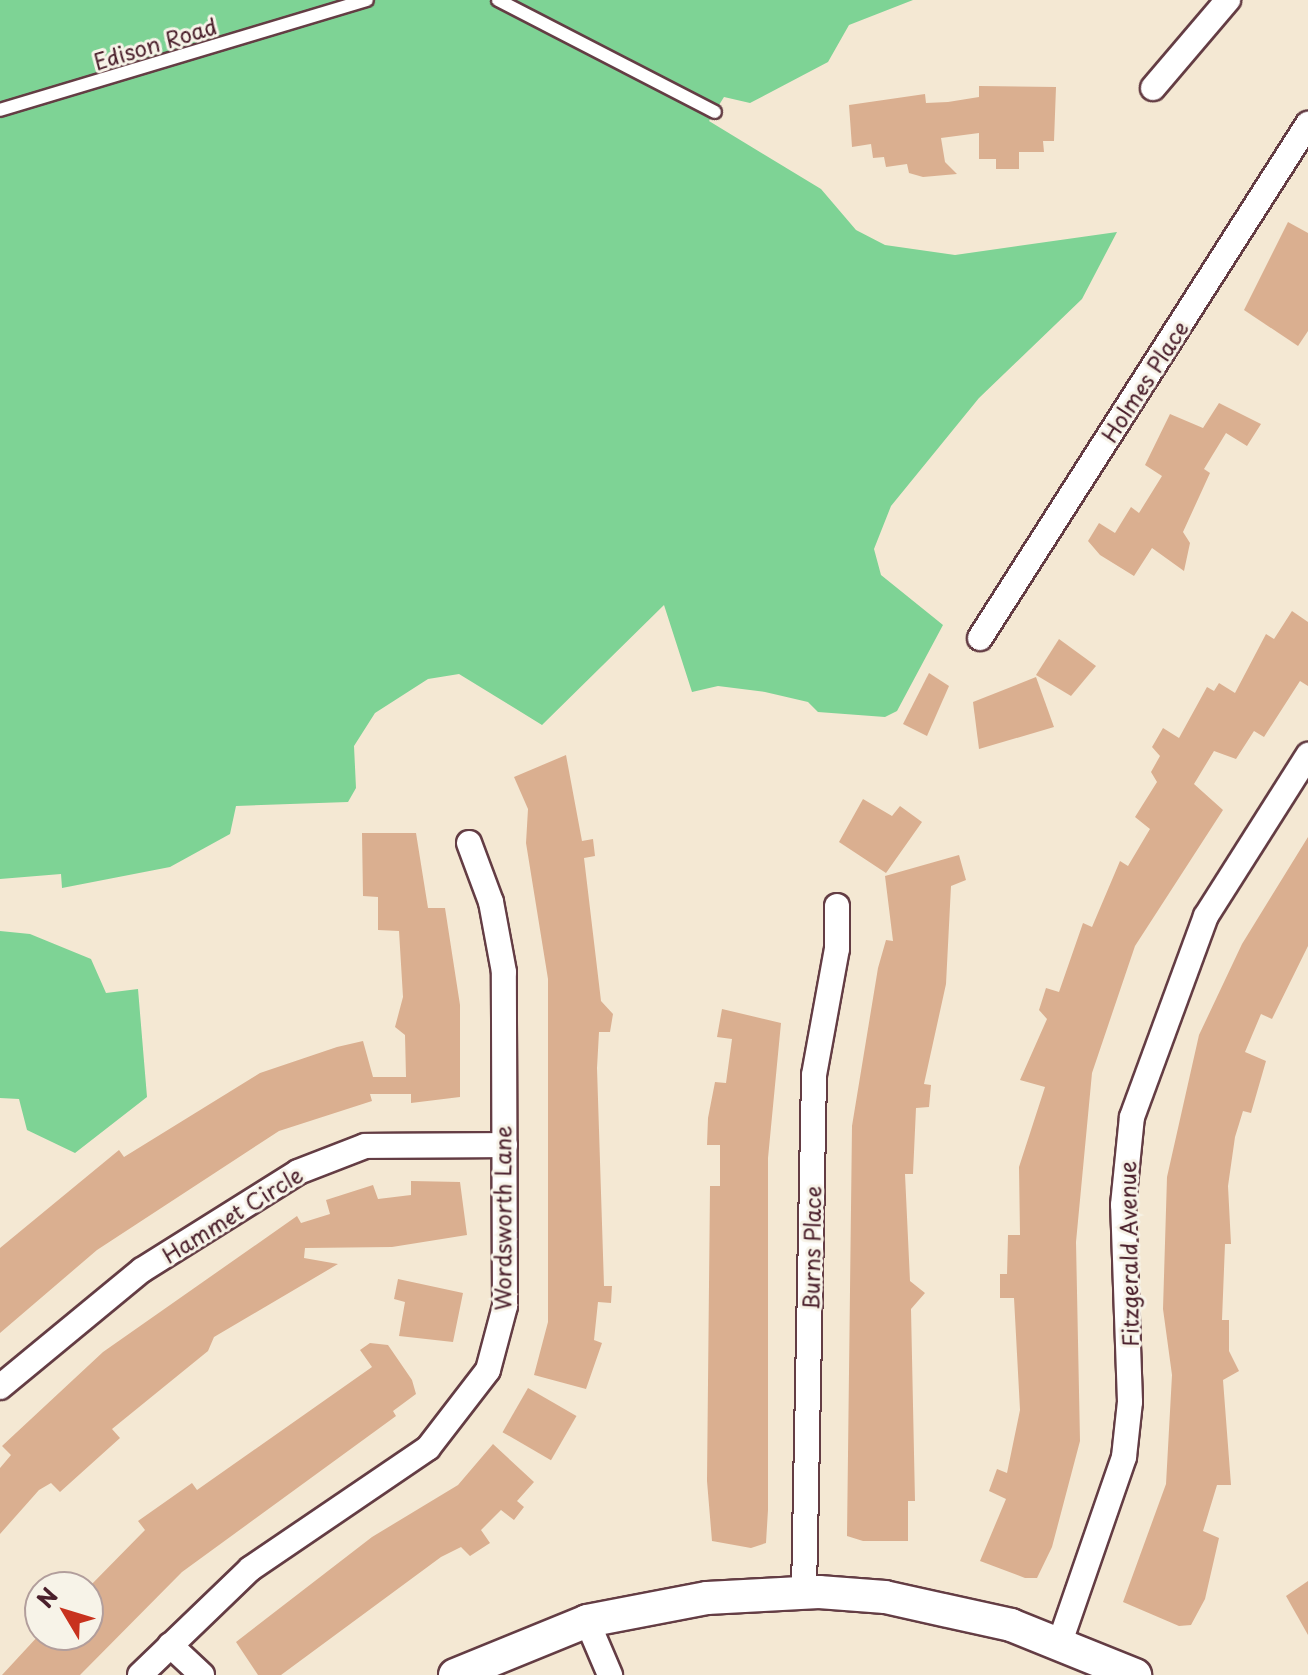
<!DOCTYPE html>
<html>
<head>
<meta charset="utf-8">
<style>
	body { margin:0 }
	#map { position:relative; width:1308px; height:1675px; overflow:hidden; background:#f4e8d3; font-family:"Playpen Sans",sans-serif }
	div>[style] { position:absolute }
	.green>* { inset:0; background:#7ed395 }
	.building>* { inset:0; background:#daaf90; transform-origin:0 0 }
	.roads { filter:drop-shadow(2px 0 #643d44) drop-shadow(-2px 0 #643d44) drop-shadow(0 2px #643d44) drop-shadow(0 -2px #643d44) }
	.service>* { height:12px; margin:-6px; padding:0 6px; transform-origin:6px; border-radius:6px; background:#fff }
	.minor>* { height:24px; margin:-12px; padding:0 12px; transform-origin:12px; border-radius:12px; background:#fff }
	.secondary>* { height:32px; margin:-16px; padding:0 16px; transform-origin:16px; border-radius:16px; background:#fff }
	span { translate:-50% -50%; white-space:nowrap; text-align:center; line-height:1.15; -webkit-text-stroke:6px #f7f3e8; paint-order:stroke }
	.street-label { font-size:22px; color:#4a1f2b }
	.north { position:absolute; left:24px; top:1571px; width:80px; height:80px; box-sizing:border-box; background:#f7f3e8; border:2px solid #b29e9c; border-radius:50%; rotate:308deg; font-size:22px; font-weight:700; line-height:32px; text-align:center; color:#4a1f2b }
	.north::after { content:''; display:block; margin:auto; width:28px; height:36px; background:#c8321e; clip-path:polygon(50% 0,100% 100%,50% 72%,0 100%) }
</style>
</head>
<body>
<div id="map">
	<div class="green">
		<i style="clip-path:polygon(0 0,913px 0,849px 25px,828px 62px,750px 103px,724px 97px,709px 121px,821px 189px,856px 230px,885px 245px,955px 255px,1117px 232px,1082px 299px,979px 398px,891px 506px,874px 549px,881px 575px,943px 625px,897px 711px,885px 717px,818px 712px,808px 702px,765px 692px,718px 686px,692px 692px,664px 605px,542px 725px,459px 674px,428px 679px,375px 713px,354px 746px,356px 788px,348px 802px,236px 806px,230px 834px,170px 867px,62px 888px,61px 874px,0 879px)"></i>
		<i style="clip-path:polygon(0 931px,30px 934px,91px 959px,106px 993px,138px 989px,147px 1097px,75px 1153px,27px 1130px,19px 1099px,0 1098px)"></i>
	</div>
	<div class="building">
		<i style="clip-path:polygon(979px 86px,1056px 87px,1054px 141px,1043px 141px,1044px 152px,1019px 152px,1019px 169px,996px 169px,996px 159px,979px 159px,979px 133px,941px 138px,945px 162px,957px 174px,923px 177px,909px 173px,907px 164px,886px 167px,884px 157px,873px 158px,871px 144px,852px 147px,849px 105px,925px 94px,926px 103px,948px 102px,979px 97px)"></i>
		<i style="clip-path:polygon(1288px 222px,1308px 233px,1308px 331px,1298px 346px,1244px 310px)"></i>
		<i style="clip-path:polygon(1219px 403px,1261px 424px,1247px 446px,1226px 433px,1204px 469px,1210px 473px,1183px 532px,1190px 543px,1184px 571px,1152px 548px,1134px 576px,1100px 555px,1088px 541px,1099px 523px,1115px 533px,1131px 507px,1139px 513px,1162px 476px,1145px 465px,1170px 414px,1203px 428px)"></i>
		<i style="clip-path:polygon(1292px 611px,1308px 622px,1308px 686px,1300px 681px,1264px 737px,1254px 731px,1236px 759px,1214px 751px,1194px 784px,1223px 810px,1135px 946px,1092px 1073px,1076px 1242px,1080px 1441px,1052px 1547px,1037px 1578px,1025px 1578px,980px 1561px,1006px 1499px,989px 1491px,997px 1469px,1007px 1473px,1020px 1410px,1014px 1298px,1000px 1298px,1000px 1274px,1007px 1274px,1008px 1235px,1020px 1235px,1019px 1167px,1045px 1087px,1020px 1080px,1047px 1019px,1039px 1010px,1046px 988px,1059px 992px,1083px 923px,1092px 927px,1120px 861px,1128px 866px,1150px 829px,1135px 817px,1157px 782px,1151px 772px,1160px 756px,1152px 747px,1163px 728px,1179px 738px,1207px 687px,1214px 691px,1219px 683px,1235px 693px,1266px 634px,1274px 639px)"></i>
		<i style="clip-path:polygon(1059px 639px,1096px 666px,1071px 696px,1036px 675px)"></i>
		<i style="clip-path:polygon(929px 673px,949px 686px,927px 736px,903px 724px)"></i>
		<i style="clip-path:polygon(1036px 677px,1054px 727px,979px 749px,973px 702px)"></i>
		<i style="clip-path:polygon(566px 755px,582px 841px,593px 839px,595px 856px,584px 858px,601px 1001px,613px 1014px,610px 1032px,599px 1032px,597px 1068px,604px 1286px,612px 1286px,611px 1303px,598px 1302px,594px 1340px,602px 1343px,586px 1389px,534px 1375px,548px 1322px,548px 979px,526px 843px,528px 809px,514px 777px)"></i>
		<i style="clip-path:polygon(863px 799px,892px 816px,900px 806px,922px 822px,886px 873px,839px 842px)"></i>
		<i style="clip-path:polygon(362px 833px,416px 833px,428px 908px,445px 908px,460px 1005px,460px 1097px,411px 1103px,411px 1094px,370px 1094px,372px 1101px,279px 1131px,97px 1250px,0 1333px,0 1248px,119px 1150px,124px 1157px,260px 1073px,337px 1047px,363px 1041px,373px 1077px,406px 1077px,405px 1035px,395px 1027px,403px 997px,399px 931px,378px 930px,378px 897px,363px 896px)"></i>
		<i style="clip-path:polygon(1308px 837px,1308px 946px,1272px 1019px,1261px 1014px,1245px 1052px,1266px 1061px,1251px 1113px,1243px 1111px,1235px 1137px,1228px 1186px,1231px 1244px,1225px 1244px,1222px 1320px,1229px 1320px,1229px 1351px,1239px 1371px,1223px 1380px,1231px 1485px,1217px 1485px,1203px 1531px,1219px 1538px,1205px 1599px,1191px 1625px,1179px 1626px,1123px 1602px,1166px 1484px,1172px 1375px,1163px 1309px,1167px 1177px,1199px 1035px,1242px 944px)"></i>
		<i style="clip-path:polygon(959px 855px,966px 880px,951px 886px,946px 984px,924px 1084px,931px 1085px,929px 1107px,916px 1108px,913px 1174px,905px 1174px,910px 1281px,925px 1293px,911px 1309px,915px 1501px,908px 1501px,908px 1541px,863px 1541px,847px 1536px,852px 1126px,878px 968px,886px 940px,893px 941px,885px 876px)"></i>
		<i style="clip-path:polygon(722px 1009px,781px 1023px,768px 1158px,768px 1510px,766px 1543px,751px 1548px,712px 1541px,707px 1481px,710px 1186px,720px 1186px,720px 1145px,707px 1145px,708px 1118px,715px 1082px,726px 1083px,732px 1039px,717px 1037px)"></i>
		<i style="clip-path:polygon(411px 1181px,460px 1182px,467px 1235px,392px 1247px,305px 1248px,304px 1258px,338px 1264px,214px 1337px,208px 1351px,112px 1429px,120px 1438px,60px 1492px,51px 1483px,39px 1490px,0 1534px,0 1468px,11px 1455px,2px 1446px,103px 1352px,297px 1216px,301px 1223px,330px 1214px,326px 1200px,373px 1185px,378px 1199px,411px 1195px)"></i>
		<i style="clip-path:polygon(398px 1279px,463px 1293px,453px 1342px,399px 1336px,405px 1302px,394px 1299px)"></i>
		<i style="clip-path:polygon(370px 1343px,388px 1345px,412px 1380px,416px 1394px,393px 1411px,396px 1416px,182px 1572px,80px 1675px,2px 1675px,39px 1635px,88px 1635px,88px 1588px,145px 1530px,138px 1521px,192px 1483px,197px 1490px,372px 1367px,360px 1350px)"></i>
		<i style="left:528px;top:1388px;width:56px;height:51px;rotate:30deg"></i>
		<i style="clip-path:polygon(493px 1444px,534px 1482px,517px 1501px,524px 1507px,514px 1520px,501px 1510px,481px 1530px,490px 1543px,470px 1556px,461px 1547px,441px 1557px,281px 1675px,258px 1675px,236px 1642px,372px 1537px,458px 1485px)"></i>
		<i style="clip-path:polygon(1308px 1581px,1308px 1635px,1286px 1596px)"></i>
	</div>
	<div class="roads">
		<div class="service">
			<i style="left:498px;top:0;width:244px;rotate:27.3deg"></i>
			<i style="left:0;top:110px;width:383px;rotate:-16.7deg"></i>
		</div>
		<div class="minor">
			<i style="left:1153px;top:88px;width:116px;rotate:-49.6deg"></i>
			<i style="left:980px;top:638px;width:610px;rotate:-57.46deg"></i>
			<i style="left:0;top:1387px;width:184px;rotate:-39.5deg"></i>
			<i style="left:142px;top:1270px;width:184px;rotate:-32.1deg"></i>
			<i style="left:298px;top:1172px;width:72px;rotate:-21.2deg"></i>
			<i style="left:365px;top:1146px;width:140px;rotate:-0.4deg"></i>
			<i style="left:804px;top:1592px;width:517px;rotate:-88.89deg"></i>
			<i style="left:814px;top:1075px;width:128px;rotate:-79.7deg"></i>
			<i style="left:837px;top:949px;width:43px;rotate:-90deg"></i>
			<i style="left:587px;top:1621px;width:59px;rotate:66.9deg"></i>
			<i style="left:1060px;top:1642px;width:196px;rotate:-70.9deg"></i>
			<i style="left:1124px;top:1457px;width:55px;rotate:-83.8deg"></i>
			<i style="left:1130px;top:1402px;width:197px;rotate:-92deg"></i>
			<i style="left:1123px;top:1205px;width:88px;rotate:-84.2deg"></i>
			<i style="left:1132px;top:1117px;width:214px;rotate:-69.8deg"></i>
			<i style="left:1206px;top:916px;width:191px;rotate:-57.6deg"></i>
			<i style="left:170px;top:1645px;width:44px;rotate:43.2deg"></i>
			<i style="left:140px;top:1675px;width:153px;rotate:-43.9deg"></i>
			<i style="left:250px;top:1569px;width:215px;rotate:-34.2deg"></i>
			<i style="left:428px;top:1448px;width:98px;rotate:-52.4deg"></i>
			<i style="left:488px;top:1370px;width:66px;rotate:-75.1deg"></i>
			<i style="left:505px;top:1306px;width:334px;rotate:-90.2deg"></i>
			<i style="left:504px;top:972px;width:71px;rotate:-100.5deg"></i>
			<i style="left:491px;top:902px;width:63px;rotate:-110.4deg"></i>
		</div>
		<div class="secondary">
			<i style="left:455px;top:1675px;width:143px;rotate:-22.2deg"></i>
			<i style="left:587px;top:1621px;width:122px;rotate:-10.9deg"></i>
			<i style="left:707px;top:1598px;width:112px;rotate:-3.1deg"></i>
			<i style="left:819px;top:1592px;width:66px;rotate:4.3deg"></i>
			<i style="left:885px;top:1597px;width:129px;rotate:12.5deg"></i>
			<i style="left:1011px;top:1625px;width:134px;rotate:22deg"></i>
		</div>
	</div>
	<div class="street-label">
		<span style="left:155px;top:43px;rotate:-17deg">Edison Road</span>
		<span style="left:1144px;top:381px;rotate:-57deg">Holmes Place</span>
		<span style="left:232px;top:1214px;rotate:-32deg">Hammet Circle</span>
		<span style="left:502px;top:1218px;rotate:-90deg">Wordsworth Lane</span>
		<span style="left:811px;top:1248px;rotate:-89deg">Burns Place</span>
		<span style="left:1128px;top:1254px;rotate:-91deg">Fitzgerald Avenue</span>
	</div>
	<div class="north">N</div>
</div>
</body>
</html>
